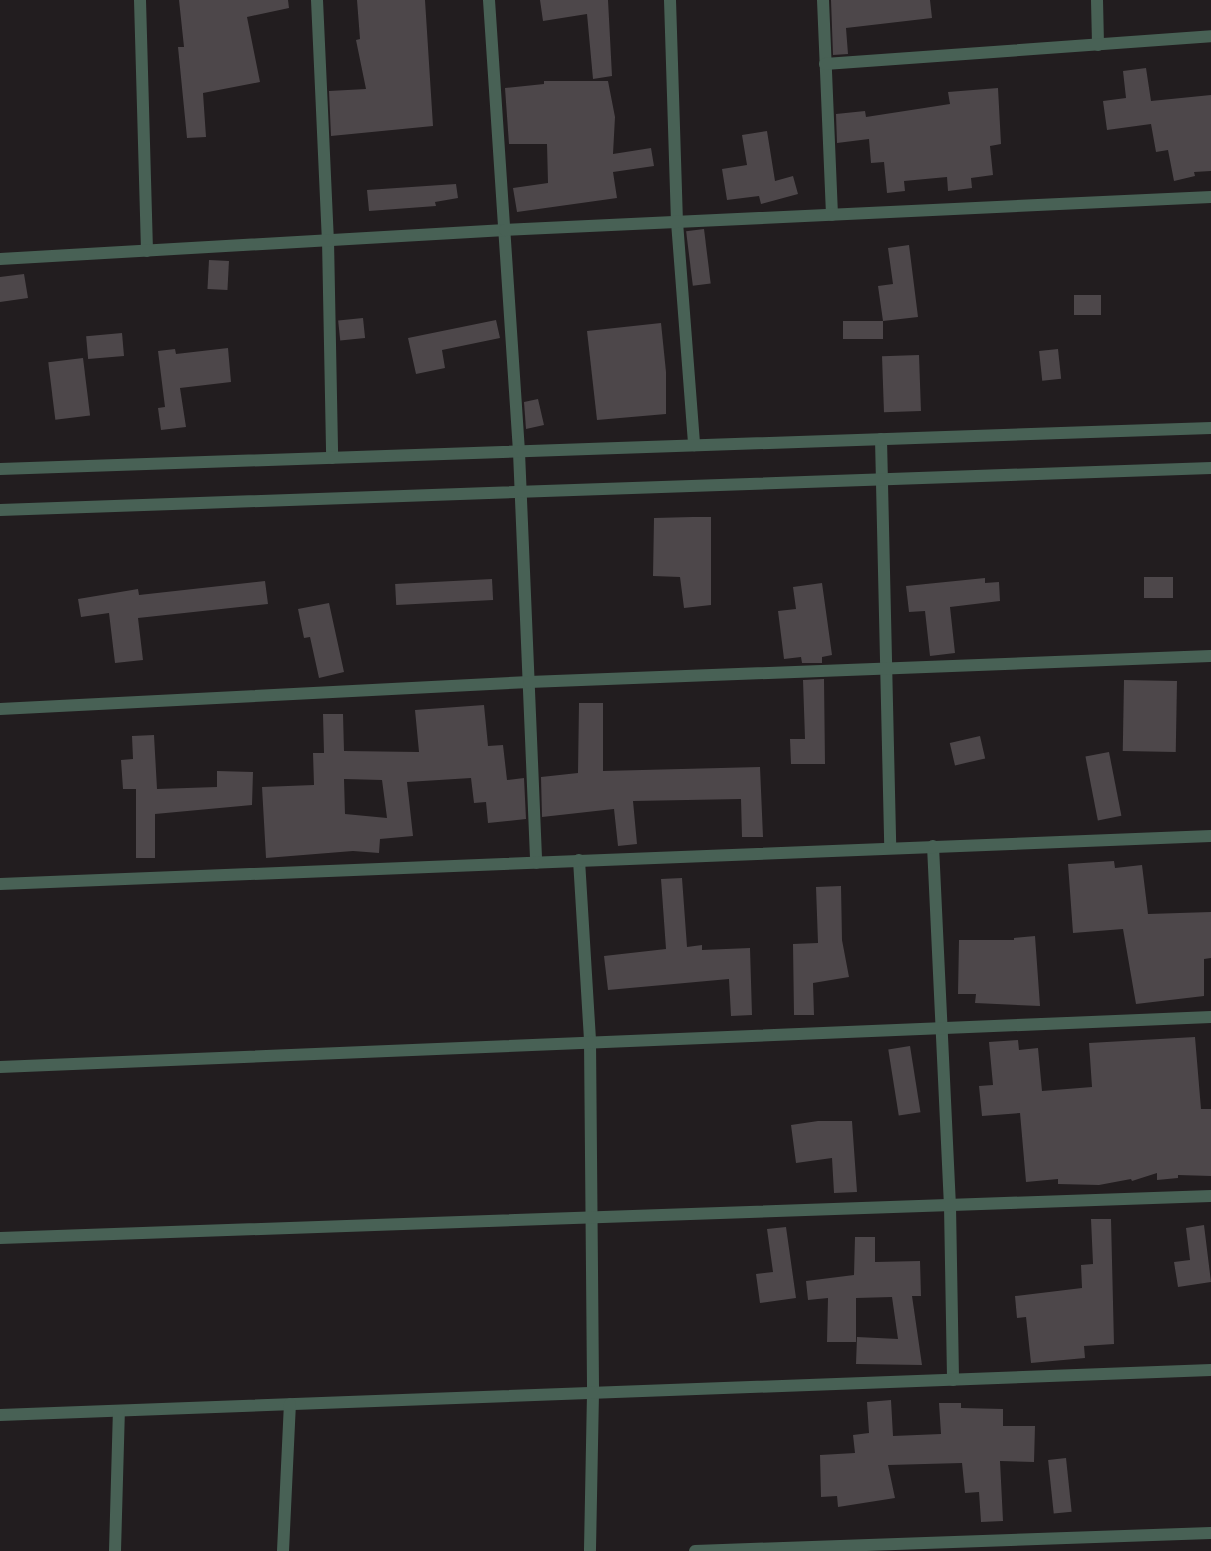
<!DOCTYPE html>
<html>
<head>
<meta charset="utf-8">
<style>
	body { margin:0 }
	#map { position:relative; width:1211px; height:1551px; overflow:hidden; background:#221d1f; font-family:Poppins,sans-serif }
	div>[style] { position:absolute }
	.building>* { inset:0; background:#4d474a; transform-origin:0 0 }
	.minor>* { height:12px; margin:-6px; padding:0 6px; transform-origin:6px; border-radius:6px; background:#486155 }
	.tertiary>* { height:12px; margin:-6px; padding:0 6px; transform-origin:6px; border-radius:6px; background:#486155 }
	span { translate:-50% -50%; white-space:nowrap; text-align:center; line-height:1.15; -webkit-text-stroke:4.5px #191416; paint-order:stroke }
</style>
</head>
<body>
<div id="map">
	<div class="building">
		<i style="clip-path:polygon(179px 0,288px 0,289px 8px,247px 17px,260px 82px,203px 93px,206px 137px,187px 138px,178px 47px,184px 47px)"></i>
		<i style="clip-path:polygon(357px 0,425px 0,433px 126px,331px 136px,329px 91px,366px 89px,356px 40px,360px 39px)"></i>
		<i style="clip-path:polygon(540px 0,608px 0,612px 76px,593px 79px,587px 14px,543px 21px)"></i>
		<i style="clip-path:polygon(831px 0,930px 0,932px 18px,846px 28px,848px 54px,833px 55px)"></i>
		<i style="clip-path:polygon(1146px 68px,1151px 101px,1211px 95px,1211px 171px,1194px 172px,1195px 176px,1174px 181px,1168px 150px,1156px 152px,1151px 124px,1107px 130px,1103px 101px,1126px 98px,1123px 71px)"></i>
		<i style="clip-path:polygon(544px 81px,608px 81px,615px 117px,613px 154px,651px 148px,654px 166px,613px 172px,617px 198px,517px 212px,513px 188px,548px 183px,547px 144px,509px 144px,505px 88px,544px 84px)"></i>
		<i style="clip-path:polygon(998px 88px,1001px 144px,990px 146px,993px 175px,971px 178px,972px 188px,948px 191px,947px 177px,904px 181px,905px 191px,887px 193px,884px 162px,871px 163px,869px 139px,837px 143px,836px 114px,865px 111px,866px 117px,950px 104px,948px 92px)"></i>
		<i style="clip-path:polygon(767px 131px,775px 181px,793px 176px,798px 194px,761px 204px,759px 196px,727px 200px,722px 169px,747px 165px,742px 135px)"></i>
		<i style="clip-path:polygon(456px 184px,458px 198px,435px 202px,436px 206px,369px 211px,367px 190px)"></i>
		<i style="left:704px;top:229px;width:55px;height:18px;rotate:83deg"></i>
		<i style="clip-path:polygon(909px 245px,918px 317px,883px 321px,878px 286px,893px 284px,888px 248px)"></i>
		<i style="left:209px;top:260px;width:20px;height:29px;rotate:3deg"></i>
		<i style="clip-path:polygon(24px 274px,28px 298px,0 302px,0 277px)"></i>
		<i style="left:1101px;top:295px;width:20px;height:27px;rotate:90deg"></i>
		<i style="left:363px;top:318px;width:20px;height:25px;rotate:84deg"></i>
		<i style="clip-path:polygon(496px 320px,500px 338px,442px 350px,445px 368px,416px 374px,408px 338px)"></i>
		<i style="left:843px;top:321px;width:40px;height:18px"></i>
		<i style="clip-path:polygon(661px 323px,666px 372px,666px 414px,597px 420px,587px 331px)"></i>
		<i style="left:122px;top:333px;width:23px;height:36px;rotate:85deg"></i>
		<i style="clip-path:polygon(228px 348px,231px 382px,180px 388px,186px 427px,161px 430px,158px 408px,165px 407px,158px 351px,175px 349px,176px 354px)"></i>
		<i style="left:1058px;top:349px;width:30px;height:19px;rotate:84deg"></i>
		<i style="left:919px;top:355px;width:56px;height:37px;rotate:88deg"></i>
		<i style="left:83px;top:358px;width:58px;height:35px;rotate:83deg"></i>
		<i style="clip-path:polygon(538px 399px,544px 425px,526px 429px,524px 402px)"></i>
		<i style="clip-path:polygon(693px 517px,711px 517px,711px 605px,684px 608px,680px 577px,653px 576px,654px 518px)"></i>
		<i style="left:1173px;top:577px;width:21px;height:29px;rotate:90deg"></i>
		<i style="clip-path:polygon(985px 578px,985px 583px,999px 582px,1000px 601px,950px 607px,955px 653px,930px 656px,925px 611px,909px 612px,906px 586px)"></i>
		<i style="left:492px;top:579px;width:21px;height:97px;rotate:87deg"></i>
		<i style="clip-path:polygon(265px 581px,268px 604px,138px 618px,143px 660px,115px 663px,109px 613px,81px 617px,78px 599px,138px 589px,139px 595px)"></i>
		<i style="clip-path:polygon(822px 583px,832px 655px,822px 657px,822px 663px,802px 663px,801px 657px,784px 659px,778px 611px,796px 609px,793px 587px)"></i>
		<i style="clip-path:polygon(329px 603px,344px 672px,319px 678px,310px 637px,304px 638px,298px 609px)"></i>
		<i style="clip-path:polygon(824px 679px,825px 764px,791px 764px,790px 739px,805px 739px,803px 680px)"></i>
		<i style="left:1124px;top:680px;width:53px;height:71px;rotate:1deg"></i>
		<i style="clip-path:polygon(579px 703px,603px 703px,603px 771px,760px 767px,763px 837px,742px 837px,741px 799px,633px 801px,637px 844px,618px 846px,614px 809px,542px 817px,541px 777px,578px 773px)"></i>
		<i style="clip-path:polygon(evenodd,484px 705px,488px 746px,503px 745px,507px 780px,524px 778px,526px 819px,488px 823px,486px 802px,474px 803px,471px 778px,407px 782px,413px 836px,380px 839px,379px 853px,353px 851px,266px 858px,262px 787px,314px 785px,313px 753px,324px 753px,323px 714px,343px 714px,344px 751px,419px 752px,415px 710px,484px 705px,344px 779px,382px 780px,387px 818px,345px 814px,344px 779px)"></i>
		<i style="clip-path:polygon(154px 735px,157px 789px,217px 787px,217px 771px,253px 772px,252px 805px,155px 814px,155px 858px,136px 858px,136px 789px,123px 789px,121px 760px,133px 759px,132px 736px)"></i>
		<i style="left:980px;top:736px;width:23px;height:31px;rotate:77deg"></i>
		<i style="left:1109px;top:752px;width:65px;height:24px;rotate:79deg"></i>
		<i style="clip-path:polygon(1114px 861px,1115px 868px,1142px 865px,1148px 914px,1211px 912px,1211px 958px,1204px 959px,1204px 996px,1136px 1004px,1123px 929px,1073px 933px,1068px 864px)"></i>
		<i style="clip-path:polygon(682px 878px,687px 947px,702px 945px,702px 950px,750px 948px,752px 1015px,731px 1016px,729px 979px,608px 990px,604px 956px,666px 949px,661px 879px)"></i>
		<i style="clip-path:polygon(841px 886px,842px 940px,849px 977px,813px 983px,814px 1015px,794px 1015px,793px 944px,818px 943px,816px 887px)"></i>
		<i style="clip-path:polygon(1035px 936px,1040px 1006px,975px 1003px,976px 994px,958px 994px,959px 940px,1014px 940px,1014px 938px)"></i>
		<i style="clip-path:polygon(1195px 1037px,1201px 1109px,1211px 1109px,1211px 1176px,1178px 1175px,1178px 1178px,1157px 1180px,1157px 1173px,1132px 1181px,1131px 1179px,1099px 1185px,1058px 1184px,1058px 1179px,1026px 1182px,1020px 1113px,982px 1116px,979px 1086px,993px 1085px,989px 1042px,1018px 1040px,1019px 1050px,1038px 1048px,1042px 1091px,1092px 1087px,1089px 1043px)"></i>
		<i style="left:910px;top:1046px;width:67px;height:22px;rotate:81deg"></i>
		<i style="clip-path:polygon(818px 1121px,852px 1121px,857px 1192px,834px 1193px,832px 1158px,796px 1163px,791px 1125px)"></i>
		<i style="clip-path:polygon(1091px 1219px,1111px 1219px,1114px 1344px,1084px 1346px,1085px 1358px,1031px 1363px,1026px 1317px,1017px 1318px,1015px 1296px,1082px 1288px,1081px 1265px,1093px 1264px)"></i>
		<i style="clip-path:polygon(1204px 1225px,1211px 1282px,1178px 1287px,1174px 1262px,1190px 1260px,1186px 1228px)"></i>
		<i style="clip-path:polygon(786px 1227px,796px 1298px,760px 1303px,756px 1274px,773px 1272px,767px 1229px)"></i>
		<i style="clip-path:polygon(855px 1237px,875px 1237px,875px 1262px,920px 1261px,921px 1296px,912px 1296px,922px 1365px,856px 1364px,857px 1337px,898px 1339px,892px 1297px,856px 1298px,856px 1342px,827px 1342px,828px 1298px,808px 1300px,806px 1281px,854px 1275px)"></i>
		<i style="clip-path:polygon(891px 1400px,893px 1436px,941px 1434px,939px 1403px,961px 1403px,961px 1408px,1003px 1409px,1003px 1426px,1035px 1426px,1034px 1462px,1000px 1461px,1003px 1521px,981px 1522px,979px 1492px,965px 1493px,962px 1463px,888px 1465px,895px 1498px,838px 1507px,837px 1496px,821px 1497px,820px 1455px,855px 1453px,853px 1435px,869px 1433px,867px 1402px)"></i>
		<i style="left:1066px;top:1458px;width:54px;height:18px;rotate:84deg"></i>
	</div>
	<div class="minor">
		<i style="left:140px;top:0;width:251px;rotate:88.4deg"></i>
		<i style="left:317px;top:0;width:240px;rotate:87.4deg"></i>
		<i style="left:328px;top:240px;width:218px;rotate:88.9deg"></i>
		<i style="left:489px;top:0;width:453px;rotate:86.2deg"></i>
		<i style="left:519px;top:452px;width:411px;rotate:87.6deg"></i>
		<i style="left:670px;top:0;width:222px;rotate:88.2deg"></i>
		<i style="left:677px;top:222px;width:224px;rotate:85.6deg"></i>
		<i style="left:823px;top:0;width:215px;rotate:87.6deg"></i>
		<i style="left:1097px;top:0;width:45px;rotate:88.7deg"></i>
		<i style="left:825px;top:64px;width:387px;rotate:-4.1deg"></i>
		<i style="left:0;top:259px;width:506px;rotate:-3.29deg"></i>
		<i style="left:505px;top:230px;width:707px;rotate:-2.68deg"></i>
		<i style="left:881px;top:439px;width:409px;rotate:88.7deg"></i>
		<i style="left:0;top:709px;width:530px;rotate:-2.92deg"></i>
		<i style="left:529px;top:682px;width:682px;rotate:-2.18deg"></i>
		<i style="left:933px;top:846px;width:360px;rotate:87.3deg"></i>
		<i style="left:950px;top:1206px;width:174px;rotate:89deg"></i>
		<i style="left:579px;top:860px;width:181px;rotate:86.5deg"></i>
		<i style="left:590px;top:1041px;width:352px;rotate:89.5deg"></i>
		<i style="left:593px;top:1393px;width:158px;rotate:91.1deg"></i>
		<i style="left:0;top:884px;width:1212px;rotate:-2.27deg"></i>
		<i style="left:0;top:1067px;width:1212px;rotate:-2.36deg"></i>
		<i style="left:0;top:1238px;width:1212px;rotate:-1.99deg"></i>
		<i style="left:0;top:1415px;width:1212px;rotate:-2.13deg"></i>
		<i style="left:115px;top:1551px;width:140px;rotate:-88.4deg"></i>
		<i style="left:283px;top:1551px;width:147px;rotate:-87.3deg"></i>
		<i style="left:695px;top:1551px;width:516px;rotate:-2deg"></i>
	</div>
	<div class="tertiary">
		<i style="left:0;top:469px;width:1212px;rotate:-1.94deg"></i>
		<i style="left:0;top:510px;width:1212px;rotate:-1.99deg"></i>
	</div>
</div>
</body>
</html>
